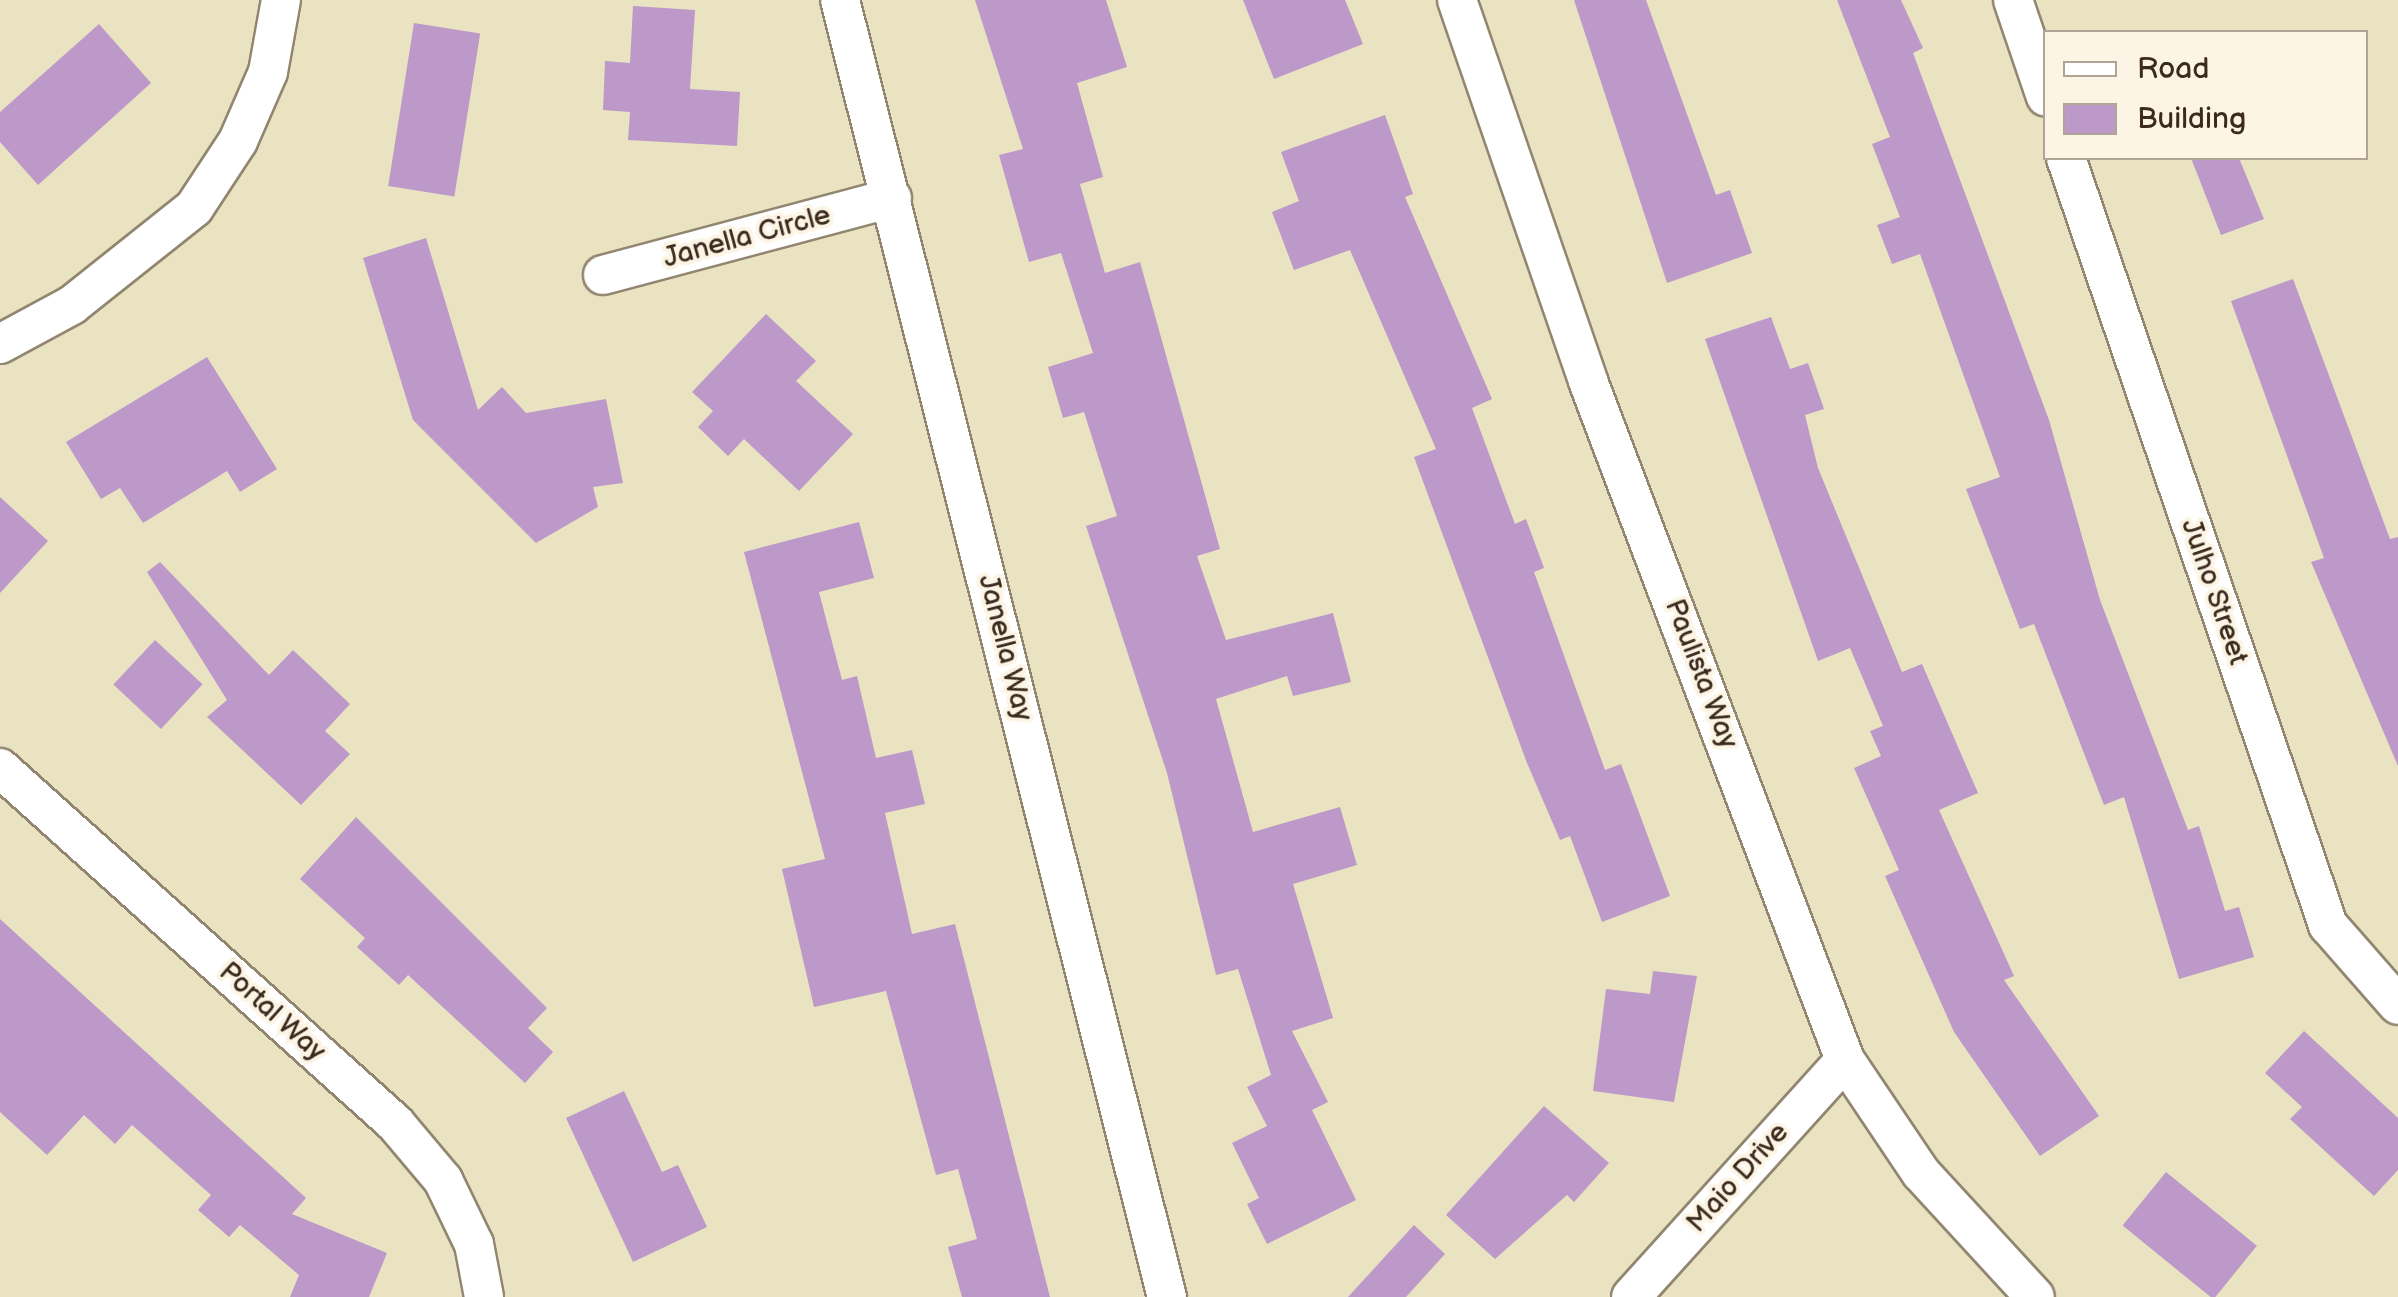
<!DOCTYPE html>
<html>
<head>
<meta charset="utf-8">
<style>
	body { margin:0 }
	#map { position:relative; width:2398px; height:1297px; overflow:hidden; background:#e9e3c2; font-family:"Balsamiq Sans",sans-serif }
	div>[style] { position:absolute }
	.building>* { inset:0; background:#bc99c8; transform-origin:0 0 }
	.roads { filter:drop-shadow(2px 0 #928670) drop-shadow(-2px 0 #928670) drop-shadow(0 2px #928670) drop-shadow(0 -2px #928670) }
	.street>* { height:38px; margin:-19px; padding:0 19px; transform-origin:19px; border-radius:19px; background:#fff }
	span { translate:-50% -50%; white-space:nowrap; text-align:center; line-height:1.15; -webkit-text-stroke:8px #fcf5e5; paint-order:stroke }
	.street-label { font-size:28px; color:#3b2a1e }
	.legend { position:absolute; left:2043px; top:30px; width:325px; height:130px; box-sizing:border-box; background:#fcf5e5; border:2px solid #afa495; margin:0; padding:12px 18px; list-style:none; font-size:30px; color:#3b2a1e }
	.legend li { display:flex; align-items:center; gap:20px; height:50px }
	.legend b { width:50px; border:2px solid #afa495 }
</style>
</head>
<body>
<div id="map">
	<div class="building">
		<i style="clip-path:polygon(975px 0,1106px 0,1127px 67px,1077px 83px,1103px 177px,1080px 184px,1105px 273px,1140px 262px,1220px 549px,1197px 556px,1226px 640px,1333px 613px,1351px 682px,1293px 696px,1287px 676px,1216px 699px,1253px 832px,1340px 807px,1357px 865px,1293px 884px,1333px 1018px,1292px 1031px,1328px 1102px,1312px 1110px,1356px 1200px,1267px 1244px,1247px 1204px,1259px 1198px,1232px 1143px,1267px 1126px,1247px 1087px,1271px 1075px,1238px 969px,1216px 975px,1167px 773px,1086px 526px,1117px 516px,1084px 412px,1063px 418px,1048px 367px,1093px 353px,1061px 253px,1029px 262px,999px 155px,1023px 149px)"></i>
		<i style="clip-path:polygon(1243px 0,1345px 0,1363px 44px,1274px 79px)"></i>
		<i style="clip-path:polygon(1574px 0,1646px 0,1716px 195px,1730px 190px,1752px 253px,1667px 283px)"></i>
		<i style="clip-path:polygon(1837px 0,1901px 0,1923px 48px,1913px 53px,2049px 420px,2100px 600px,2188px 830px,2199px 826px,2225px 911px,2239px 907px,2254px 957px,2179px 979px,2124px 797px,2104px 805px,2034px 624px,2020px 629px,1966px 489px,2000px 477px,1920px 254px,1892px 264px,1877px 225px,1900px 217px,1872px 144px,1890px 137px)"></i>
		<i style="clip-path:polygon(633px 6px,695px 10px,690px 89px,740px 92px,737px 146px,628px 140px,630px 112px,603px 110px,605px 61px,630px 63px)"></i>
		<i style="left:414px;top:23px;width:67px;height:165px;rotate:9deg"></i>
		<i style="clip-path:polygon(99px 24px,151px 83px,38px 185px,0 142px,0 112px)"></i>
		<i style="clip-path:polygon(1385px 115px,1413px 194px,1405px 197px,1492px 399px,1472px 408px,1515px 524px,1526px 519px,1544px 568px,1534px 572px,1605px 770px,1621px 764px,1670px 896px,1602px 922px,1570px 836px,1560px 840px,1527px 763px,1414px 457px,1436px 449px,1350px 250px,1294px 270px,1272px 212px,1299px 201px,1281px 152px)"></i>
		<i style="clip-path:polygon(2191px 158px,2239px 158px,2264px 219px,2221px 235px)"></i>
		<i style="clip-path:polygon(426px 238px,478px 410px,502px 387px,526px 413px,606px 399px,623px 483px,593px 487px,598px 507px,536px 543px,413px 420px,363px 258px)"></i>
		<i style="clip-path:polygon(2293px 279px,2390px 539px,2398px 537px,2398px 766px,2311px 562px,2324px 558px,2231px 301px)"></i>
		<i style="clip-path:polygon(766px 314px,816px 361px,796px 381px,853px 434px,799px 491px,744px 439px,728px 456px,698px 427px,713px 411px,692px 392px)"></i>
		<i style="clip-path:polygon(1771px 317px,1790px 369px,1808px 363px,1824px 409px,1805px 415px,1818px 468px,1902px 672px,1922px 664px,1978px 793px,1939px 810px,2014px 976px,2004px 980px,2099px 1116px,2040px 1156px,1954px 1032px,1885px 876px,1899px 870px,1854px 768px,1881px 756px,1870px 731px,1883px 726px,1850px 648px,1818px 661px,1705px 339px)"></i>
		<i style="clip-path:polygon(207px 357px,277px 469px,240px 492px,227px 471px,143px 523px,120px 488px,101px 499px,66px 442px)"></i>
		<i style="clip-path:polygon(0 497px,48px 541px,0 593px)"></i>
		<i style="clip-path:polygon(859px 522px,874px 578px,819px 592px,842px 680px,857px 676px,876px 758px,912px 750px,925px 804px,885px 813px,912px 934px,955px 924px,1050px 1297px,962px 1297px,948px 1247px,977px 1239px,958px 1169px,936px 1175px,886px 991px,814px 1007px,782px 869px,825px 859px,744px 552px)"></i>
		<i style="clip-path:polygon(160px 562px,269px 675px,293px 650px,350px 704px,325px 731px,350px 754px,301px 805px,207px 717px,227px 700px,147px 572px)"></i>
		<i style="left:155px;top:640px;width:65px;height:61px;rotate:43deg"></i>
		<i style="clip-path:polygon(356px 817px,547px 1008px,528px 1028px,553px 1052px,525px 1083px,408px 975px,399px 985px,357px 947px,365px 938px,300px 879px)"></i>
		<i style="clip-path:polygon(0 919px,306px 1198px,292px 1214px,387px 1253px,369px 1297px,290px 1297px,299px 1275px,240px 1225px,229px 1237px,198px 1210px,211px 1195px,132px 1125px,115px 1144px,84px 1115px,47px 1155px,0 1112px)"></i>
		<i style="clip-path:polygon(1653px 971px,1697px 976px,1674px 1102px,1593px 1091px,1606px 989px,1650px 994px)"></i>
		<i style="clip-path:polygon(2304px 1031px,2398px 1118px,2398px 1170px,2374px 1196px,2290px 1119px,2302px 1107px,2265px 1073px)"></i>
		<i style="clip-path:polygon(624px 1091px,662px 1172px,678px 1165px,707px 1227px,633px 1262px,566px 1118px)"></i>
		<i style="clip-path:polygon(1544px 1106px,1609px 1163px,1574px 1202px,1567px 1195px,1495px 1259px,1446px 1215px)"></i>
		<i style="left:2166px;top:1172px;width:117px;height:69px;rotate:39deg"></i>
		<i style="clip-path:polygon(1414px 1225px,1445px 1254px,1406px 1297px,1348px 1297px)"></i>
	</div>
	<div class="roads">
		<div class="street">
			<i style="left:840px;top:0;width:1338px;rotate:75.85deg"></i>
			<i style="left:1457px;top:0;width:403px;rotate:71deg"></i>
			<i style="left:1588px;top:381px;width:726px;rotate:69.27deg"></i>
			<i style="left:1845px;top:1060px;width:136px;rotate:56.1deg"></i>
			<i style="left:1921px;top:1173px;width:168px;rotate:47.4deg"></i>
			<i style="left:2013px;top:0;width:102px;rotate:71.2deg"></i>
			<i style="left:2066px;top:158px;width:811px;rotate:71.14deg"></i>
			<i style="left:2328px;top:925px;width:106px;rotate:48.8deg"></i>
			<i style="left:603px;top:275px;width:299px;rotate:-14.9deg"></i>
			<i style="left:0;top:344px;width:82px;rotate:-28.4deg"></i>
			<i style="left:72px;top:305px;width:156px;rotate:-38.5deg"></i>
			<i style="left:194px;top:208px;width:80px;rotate:-56.7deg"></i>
			<i style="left:238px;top:141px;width:75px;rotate:-66.5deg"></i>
			<i style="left:268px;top:72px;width:73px;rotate:-79.8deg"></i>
			<i style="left:0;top:768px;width:531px;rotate:41.95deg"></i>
			<i style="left:395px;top:1123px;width:75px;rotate:49.9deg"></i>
			<i style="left:443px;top:1180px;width:71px;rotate:64.2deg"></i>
			<i style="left:474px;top:1244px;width:54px;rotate:79.3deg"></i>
			<i style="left:1631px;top:1297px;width:319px;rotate:-47.9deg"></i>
		</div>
	</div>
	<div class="street-label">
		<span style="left:747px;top:237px;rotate:-15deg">Janella Circle</span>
		<span style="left:2214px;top:592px;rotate:71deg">Julho Street</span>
		<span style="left:1005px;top:648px;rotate:76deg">Janella Way</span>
		<span style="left:1701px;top:674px;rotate:69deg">Paulista Way</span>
		<span style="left:272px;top:1012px;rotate:42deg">Portal Way</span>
		<span style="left:1738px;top:1178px;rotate:-48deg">Maio Drive</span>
	</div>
	<ul class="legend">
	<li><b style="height:12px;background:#fff"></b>Road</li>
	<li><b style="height:28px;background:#bc99c8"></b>Building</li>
	</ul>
</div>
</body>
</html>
